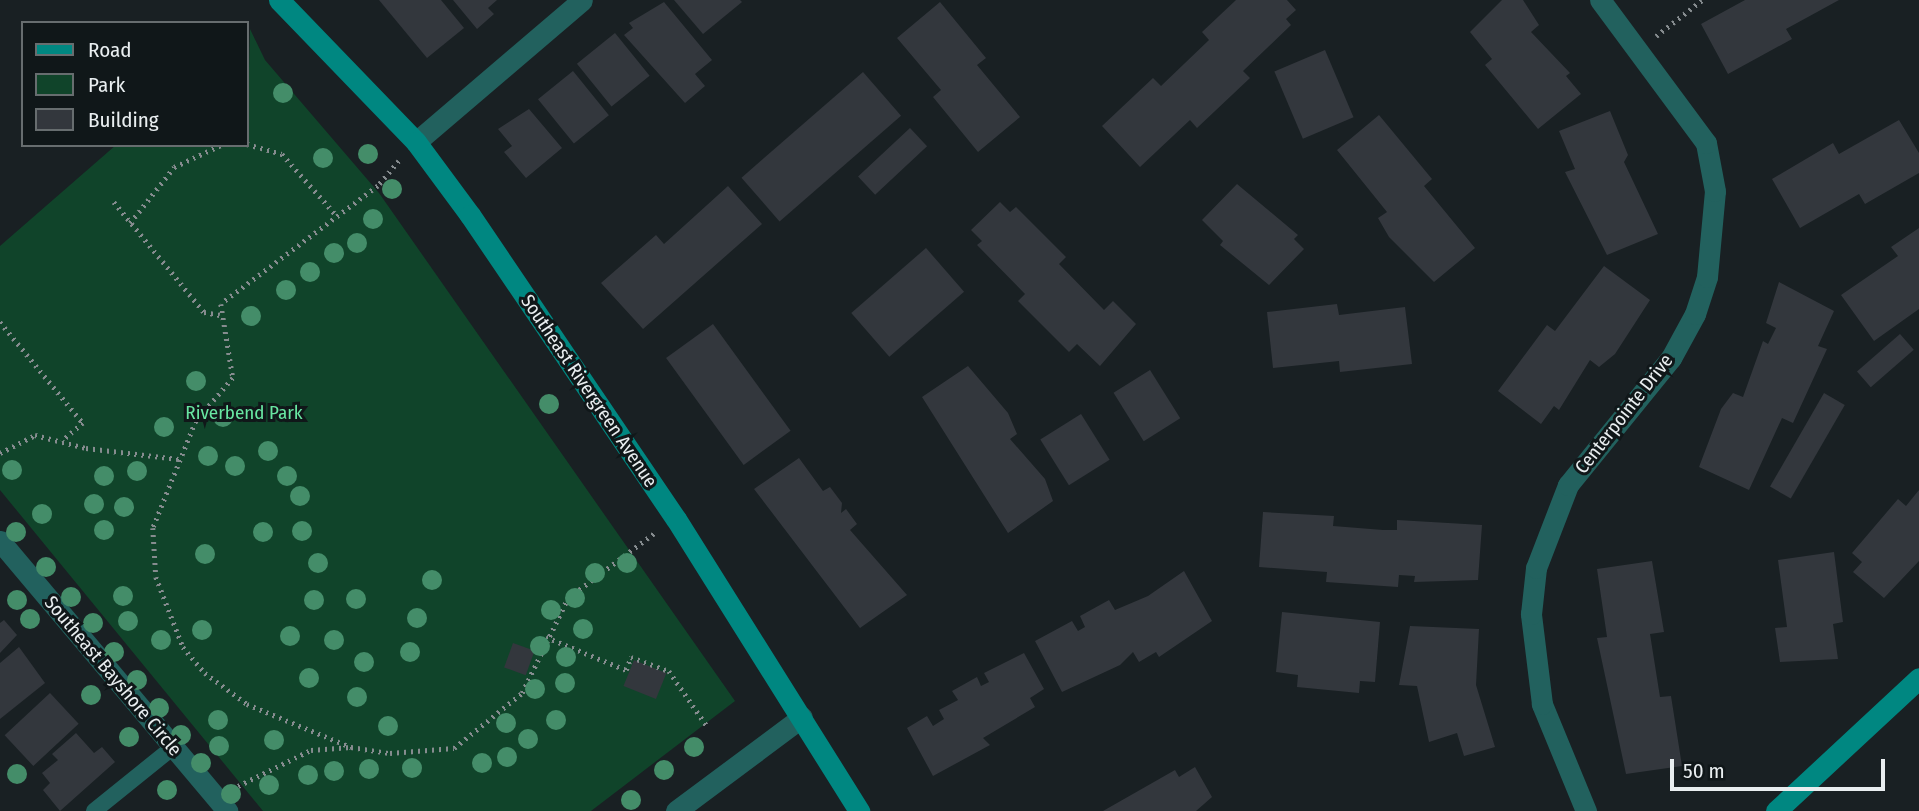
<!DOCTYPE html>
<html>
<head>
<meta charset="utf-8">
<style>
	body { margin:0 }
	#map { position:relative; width:1919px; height:811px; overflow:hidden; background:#192023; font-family:"Fira Sans Condensed",sans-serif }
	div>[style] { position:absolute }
	.green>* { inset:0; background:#10442a }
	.building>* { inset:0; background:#33373d; transform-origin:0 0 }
	.path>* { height:4.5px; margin-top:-2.25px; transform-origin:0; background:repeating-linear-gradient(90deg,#868c8f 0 2px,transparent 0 7px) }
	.lane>* { height:16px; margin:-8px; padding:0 8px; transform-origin:8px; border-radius:8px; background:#22615e }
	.street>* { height:21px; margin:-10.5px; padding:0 10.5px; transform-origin:10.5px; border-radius:10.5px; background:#22615e }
	.secondary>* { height:21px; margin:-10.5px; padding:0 10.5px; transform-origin:10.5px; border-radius:10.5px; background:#008781 }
	.trees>* { width:20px; height:20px; margin:-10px; border-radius:50%; background:#448d69 }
	span { translate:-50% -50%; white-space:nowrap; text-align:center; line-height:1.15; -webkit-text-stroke:6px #101719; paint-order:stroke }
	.street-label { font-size:19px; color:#e9eef0 }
	.park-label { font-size:19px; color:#68e6a2 }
	.legend { position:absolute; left:21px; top:21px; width:228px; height:126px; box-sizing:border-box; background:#101719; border:2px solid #676d6f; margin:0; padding:9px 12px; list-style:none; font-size:21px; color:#e9eef0 }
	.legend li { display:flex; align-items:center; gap:14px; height:35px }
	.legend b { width:35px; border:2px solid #676d6f }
	.scale { position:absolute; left:1670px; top:759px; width:215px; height:32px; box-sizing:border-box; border:4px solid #e9eef0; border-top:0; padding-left:9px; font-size:21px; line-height:24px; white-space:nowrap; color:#e9eef0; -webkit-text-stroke:5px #101719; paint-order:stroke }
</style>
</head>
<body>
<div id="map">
	<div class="green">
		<i style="clip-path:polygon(250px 29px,265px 60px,379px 193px,735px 701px,591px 811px,263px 811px,0 490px,0 246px,116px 145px,247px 145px)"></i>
	</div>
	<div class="building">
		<i style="clip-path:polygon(379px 0,441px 0,464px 28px,427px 58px)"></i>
		<i style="clip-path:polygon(453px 0,497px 0,488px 8px,494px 14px,477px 29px)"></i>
		<i style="clip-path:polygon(674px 0,740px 0,742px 2px,703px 34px)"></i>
		<i style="clip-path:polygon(1236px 0,1287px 0,1296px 10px,1286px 19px,1291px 25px,1243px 71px,1250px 78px,1197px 128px,1190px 120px,1140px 167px,1102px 126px,1153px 78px,1161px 86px,1209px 40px,1202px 32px)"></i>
		<i style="clip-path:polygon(1502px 0,1523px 0,1539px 25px,1531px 32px,1570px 73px,1566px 76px,1581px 94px,1538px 129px,1485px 65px,1492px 59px,1470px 32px)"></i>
		<i style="clip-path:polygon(1745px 0,1839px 0,1786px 29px,1792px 39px,1728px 74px,1701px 24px)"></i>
		<i style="clip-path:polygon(664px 2px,712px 60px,695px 74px,705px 86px,685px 103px,624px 35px,633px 28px,629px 23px)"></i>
		<i style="clip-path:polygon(940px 2px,986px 58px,977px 65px,1020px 117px,978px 152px,933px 97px,941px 90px,897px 38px)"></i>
		<i style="left:615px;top:33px;width:55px;height:49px;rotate:51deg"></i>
		<i style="left:1325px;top:50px;width:73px;height:55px;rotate:67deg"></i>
		<i style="left:573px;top:71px;width:57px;height:45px;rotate:51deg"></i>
		<i style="left:863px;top:72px;width:58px;height:161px;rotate:49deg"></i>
		<i style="clip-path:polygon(529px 109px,562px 148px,526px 178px,504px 152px,512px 146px,498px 129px)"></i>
		<i style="clip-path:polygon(1610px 111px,1628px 155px,1624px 162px,1658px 234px,1607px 255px,1565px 172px,1575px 169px,1559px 131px)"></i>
		<i style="clip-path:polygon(1379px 115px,1432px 179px,1424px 186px,1475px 248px,1434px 282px,1389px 237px,1378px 218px,1387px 212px,1337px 150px)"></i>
		<i style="clip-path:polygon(1899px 120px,1919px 153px,1919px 173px,1865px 204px,1859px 194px,1800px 228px,1772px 179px,1833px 143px,1839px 154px)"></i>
		<i style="left:910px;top:128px;width:25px;height:71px;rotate:47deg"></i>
		<i style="clip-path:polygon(1237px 184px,1298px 235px,1294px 239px,1304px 249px,1269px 285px,1220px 245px,1223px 241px,1202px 220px)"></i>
		<i style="clip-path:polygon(728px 186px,762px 224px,643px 329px,601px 283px,656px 235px,664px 244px)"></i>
		<i style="clip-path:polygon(1000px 202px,1010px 212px,1016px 207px,1066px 257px,1059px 264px,1104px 310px,1113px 301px,1136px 324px,1100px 366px,1077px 344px,1069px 352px,1018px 301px,1025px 294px,977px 245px,982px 241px,971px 230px)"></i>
		<i style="clip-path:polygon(1919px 228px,1919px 309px,1874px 341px,1841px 295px,1898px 256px,1891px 247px)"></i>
		<i style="left:926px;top:248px;width:58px;height:99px;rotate:49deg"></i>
		<i style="clip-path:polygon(1604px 266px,1650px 300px,1615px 354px,1599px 367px,1590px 360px,1559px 410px,1554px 406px,1541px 424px,1498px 391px,1547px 325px,1555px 331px)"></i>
		<i style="clip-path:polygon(1779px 282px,1834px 311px,1818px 346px,1827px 349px,1793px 423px,1782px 418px,1749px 490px,1699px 467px,1721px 409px,1733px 393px,1743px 397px,1763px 341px,1768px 344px,1776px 328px,1766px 323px)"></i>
		<i style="clip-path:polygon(1337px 304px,1339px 315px,1405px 307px,1412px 364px,1340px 372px,1339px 361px,1273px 368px,1267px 312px)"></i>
		<i style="left:713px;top:324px;width:132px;height:58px;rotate:54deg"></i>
		<i style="left:1900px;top:334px;width:21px;height:57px;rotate:49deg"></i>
		<i style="clip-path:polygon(968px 366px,1008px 413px,1017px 434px,1010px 439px,1045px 479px,1053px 501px,1008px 533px,922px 397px)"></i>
		<i style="left:1150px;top:370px;width:57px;height:43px;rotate:58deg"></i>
		<i style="left:1824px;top:393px;width:24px;height:108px;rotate:30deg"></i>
		<i style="left:1081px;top:414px;width:54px;height:48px;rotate:58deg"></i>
		<i style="clip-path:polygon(799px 458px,823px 491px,830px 487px,842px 503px,841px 513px,846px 509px,857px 524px,850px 530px,907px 595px,860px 628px,754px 489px)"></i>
		<i style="clip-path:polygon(1919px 490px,1919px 561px,1884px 598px,1853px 572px,1862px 562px,1852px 553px,1898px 499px,1906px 506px)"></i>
		<i style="clip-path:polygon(1263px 512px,1334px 516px,1333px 526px,1383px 530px,1397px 530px,1397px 520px,1482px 525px,1478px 580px,1414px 582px,1415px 576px,1399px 575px,1398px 587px,1326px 582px,1327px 572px,1259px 567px)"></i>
		<i style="clip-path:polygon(1834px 552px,1843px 622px,1833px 624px,1838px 659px,1780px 662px,1775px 628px,1787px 627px,1778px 560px)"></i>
		<i style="clip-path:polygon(1652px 561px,1664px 632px,1650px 634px,1660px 697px,1671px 696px,1682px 766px,1626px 774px,1597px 638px,1607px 637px,1597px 569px)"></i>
		<i style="clip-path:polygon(1184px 571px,1212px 621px,1159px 657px,1156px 652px,1139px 662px,1133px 652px,1120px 665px,1062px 692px,1035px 641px,1072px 621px,1078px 631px,1085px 627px,1080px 616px,1109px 600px,1115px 610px,1148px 596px)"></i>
		<i style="clip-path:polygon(1282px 612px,1380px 622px,1375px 682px,1360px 681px,1359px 693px,1297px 687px,1298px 675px,1276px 672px)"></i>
		<i style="clip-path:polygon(4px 620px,17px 635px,0 653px,0 623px)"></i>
		<i style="clip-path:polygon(1410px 626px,1479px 629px,1476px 685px,1495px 747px,1464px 756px,1457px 733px,1429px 742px,1417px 686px,1399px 685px)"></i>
		<i style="left:513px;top:643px;width:23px;height:26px;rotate:20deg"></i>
		<i style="clip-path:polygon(19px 647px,45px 683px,0 719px,0 663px)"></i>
		<i style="clip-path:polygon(1024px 653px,1044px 689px,1030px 698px,1035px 707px,983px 738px,990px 745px,933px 776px,907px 728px,927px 716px,933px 726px,944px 719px,939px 710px,958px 700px,952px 691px,977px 677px,981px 686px,989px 682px,984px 673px)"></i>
		<i style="left:634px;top:660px;width:35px;height:28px;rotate:22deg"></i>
		<i style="left:50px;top:693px;width:42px;height:62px;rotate:47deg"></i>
		<i style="clip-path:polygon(76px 733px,94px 753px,102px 747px,115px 762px,60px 811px,43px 790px,50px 783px,42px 773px,58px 760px,52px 754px)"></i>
		<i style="clip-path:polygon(1195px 767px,1212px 797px,1196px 811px,1103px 811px,1175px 770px,1179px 777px)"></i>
	</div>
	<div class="path">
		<i style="left:1656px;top:36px;width:58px;rotate:-38deg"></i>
		<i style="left:247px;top:144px;width:36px;rotate:16deg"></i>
		<i style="left:282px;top:154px;width:83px;rotate:48.4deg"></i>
		<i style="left:399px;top:161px;width:33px;rotate:130deg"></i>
		<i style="left:378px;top:186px;width:196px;rotate:143.1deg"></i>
		<i style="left:221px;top:304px;width:75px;rotate:80.8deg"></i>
		<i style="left:233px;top:378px;width:57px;rotate:130.7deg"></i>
		<i style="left:196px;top:421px;width:115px;rotate:111.9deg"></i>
		<i style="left:153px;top:528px;width:49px;rotate:86.5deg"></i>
		<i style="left:156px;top:577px;width:75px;rotate:68.9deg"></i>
		<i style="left:183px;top:647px;width:34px;rotate:50deg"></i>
		<i style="left:205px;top:673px;width:52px;rotate:36.4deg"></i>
		<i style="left:247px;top:704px;width:113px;rotate:22.5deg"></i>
		<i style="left:351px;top:747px;width:39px;rotate:9deg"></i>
		<i style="left:390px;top:753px;width:64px;rotate:-4.5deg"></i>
		<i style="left:454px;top:748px;width:87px;rotate:-39deg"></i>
		<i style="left:522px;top:693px;width:106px;rotate:-64.2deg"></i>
		<i style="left:568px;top:598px;width:111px;rotate:-37deg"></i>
		<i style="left:114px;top:202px;width:142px;rotate:50.7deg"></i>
		<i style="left:204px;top:312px;width:16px;rotate:11deg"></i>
		<i style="left:130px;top:223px;width:71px;rotate:-51.8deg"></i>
		<i style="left:174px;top:167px;width:52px;rotate:-25.1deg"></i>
		<i style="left:0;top:322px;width:131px;rotate:50.6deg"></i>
		<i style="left:83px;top:423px;width:28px;rotate:139deg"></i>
		<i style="left:0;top:453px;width:39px;rotate:-27deg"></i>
		<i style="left:35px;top:435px;width:53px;rotate:14.3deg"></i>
		<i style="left:86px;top:448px;width:93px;rotate:6.8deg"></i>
		<i style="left:546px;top:637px;width:87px;rotate:22.4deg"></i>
		<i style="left:626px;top:670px;width:14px;rotate:-69deg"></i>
		<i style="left:631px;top:657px;width:40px;rotate:20.2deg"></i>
		<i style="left:669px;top:671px;width:67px;rotate:55.4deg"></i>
		<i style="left:238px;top:786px;width:81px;rotate:-26.3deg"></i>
		<i style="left:311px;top:750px;width:40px;rotate:-4.3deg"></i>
	</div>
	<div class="lane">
		<i style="left:94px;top:811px;width:100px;rotate:-38.9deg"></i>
	</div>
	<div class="street">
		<i style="left:416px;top:142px;width:218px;rotate:-40.5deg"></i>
		<i style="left:0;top:541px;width:353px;rotate:49.9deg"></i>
		<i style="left:676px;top:811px;width:157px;rotate:-36.7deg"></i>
		<i style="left:1586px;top:811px;width:116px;rotate:-112.4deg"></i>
		<i style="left:1542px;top:704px;width:91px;rotate:-97deg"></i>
		<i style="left:1531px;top:614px;width:46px;rotate:-83.8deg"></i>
		<i style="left:1536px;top:568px;width:89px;rotate:-68.9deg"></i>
		<i style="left:1568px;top:485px;width:164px;rotate:-51deg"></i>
		<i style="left:1671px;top:358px;width:50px;rotate:-61.4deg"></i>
		<i style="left:1695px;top:314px;width:39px;rotate:-72deg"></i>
		<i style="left:1707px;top:277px;width:86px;rotate:-84.7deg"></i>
		<i style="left:1715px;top:191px;width:49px;rotate:-100.6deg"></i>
		<i style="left:1706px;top:143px;width:178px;rotate:-126.5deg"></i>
	</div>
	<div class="secondary">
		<i style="left:279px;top:0;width:197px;rotate:46deg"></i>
		<i style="left:416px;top:142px;width:91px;rotate:53.5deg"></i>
		<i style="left:470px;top:215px;width:367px;rotate:55.9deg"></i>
		<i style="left:676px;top:519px;width:345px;rotate:57.9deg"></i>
		<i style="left:1776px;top:811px;width:195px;rotate:-42.9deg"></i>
	</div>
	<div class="trees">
		<i style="left:283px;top:93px"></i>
		<i style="left:368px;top:154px"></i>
		<i style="left:323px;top:158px"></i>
		<i style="left:392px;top:189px"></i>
		<i style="left:373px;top:219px"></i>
		<i style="left:357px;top:243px"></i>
		<i style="left:334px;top:253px"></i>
		<i style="left:310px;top:272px"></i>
		<i style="left:286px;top:290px"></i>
		<i style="left:251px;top:316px"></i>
		<i style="left:196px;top:381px"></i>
		<i style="left:549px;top:404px"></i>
		<i style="left:223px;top:417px"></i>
		<i style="left:164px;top:427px"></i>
		<i style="left:268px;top:451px"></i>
		<i style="left:208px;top:456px"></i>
		<i style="left:235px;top:466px"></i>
		<i style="left:12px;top:470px"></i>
		<i style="left:137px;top:471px"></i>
		<i style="left:104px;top:476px"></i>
		<i style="left:287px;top:476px"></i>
		<i style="left:300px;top:496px"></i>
		<i style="left:94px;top:504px"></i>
		<i style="left:124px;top:507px"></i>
		<i style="left:42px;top:514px"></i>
		<i style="left:104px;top:530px"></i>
		<i style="left:302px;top:531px"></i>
		<i style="left:16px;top:532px"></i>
		<i style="left:263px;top:532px"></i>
		<i style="left:205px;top:554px"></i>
		<i style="left:318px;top:563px"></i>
		<i style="left:627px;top:563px"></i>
		<i style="left:46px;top:567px"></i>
		<i style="left:595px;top:573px"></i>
		<i style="left:432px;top:580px"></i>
		<i style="left:123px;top:596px"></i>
		<i style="left:71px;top:597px"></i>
		<i style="left:575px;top:598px"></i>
		<i style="left:356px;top:599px"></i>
		<i style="left:17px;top:600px"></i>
		<i style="left:314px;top:600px"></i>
		<i style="left:551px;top:610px"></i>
		<i style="left:417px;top:618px"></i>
		<i style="left:30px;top:619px"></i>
		<i style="left:128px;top:621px"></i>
		<i style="left:93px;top:623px"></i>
		<i style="left:583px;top:629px"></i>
		<i style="left:202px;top:630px"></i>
		<i style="left:290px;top:636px"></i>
		<i style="left:161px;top:640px"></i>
		<i style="left:334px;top:640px"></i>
		<i style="left:540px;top:646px"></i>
		<i style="left:114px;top:652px"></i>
		<i style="left:410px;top:652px"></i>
		<i style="left:566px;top:657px"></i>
		<i style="left:364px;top:662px"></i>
		<i style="left:309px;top:678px"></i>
		<i style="left:137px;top:680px"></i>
		<i style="left:565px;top:683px"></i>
		<i style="left:535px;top:689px"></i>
		<i style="left:91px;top:695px"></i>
		<i style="left:357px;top:697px"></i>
		<i style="left:159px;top:708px"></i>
		<i style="left:218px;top:720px"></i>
		<i style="left:556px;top:720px"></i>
		<i style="left:506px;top:723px"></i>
		<i style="left:388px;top:726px"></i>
		<i style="left:181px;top:735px"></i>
		<i style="left:129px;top:737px"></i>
		<i style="left:528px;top:739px"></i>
		<i style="left:274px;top:740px"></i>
		<i style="left:219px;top:746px"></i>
		<i style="left:694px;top:747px"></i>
		<i style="left:507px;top:757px"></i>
		<i style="left:201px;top:763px"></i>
		<i style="left:482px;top:763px"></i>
		<i style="left:412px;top:768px"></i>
		<i style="left:369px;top:769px"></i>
		<i style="left:664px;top:770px"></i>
		<i style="left:334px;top:771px"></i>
		<i style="left:17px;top:774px"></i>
		<i style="left:308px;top:775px"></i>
		<i style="left:269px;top:785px"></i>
		<i style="left:167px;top:790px"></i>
		<i style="left:231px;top:794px"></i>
		<i style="left:631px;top:800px"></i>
	</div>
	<div class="street-label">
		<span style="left:589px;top:391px;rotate:56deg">Southeast Rivergreen Avenue</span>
		<span style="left:1624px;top:414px;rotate:-52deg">Centerpointe Drive</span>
		<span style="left:113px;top:676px;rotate:50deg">Southeast Bayshore Circle</span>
	</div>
	<div class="park-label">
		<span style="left:244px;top:413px">Riverbend Park</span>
	</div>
	<ul class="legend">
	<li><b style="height:9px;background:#008781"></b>Road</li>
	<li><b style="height:19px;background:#10442a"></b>Park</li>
	<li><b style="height:19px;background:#33373d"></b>Building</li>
	</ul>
	<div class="scale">50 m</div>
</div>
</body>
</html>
